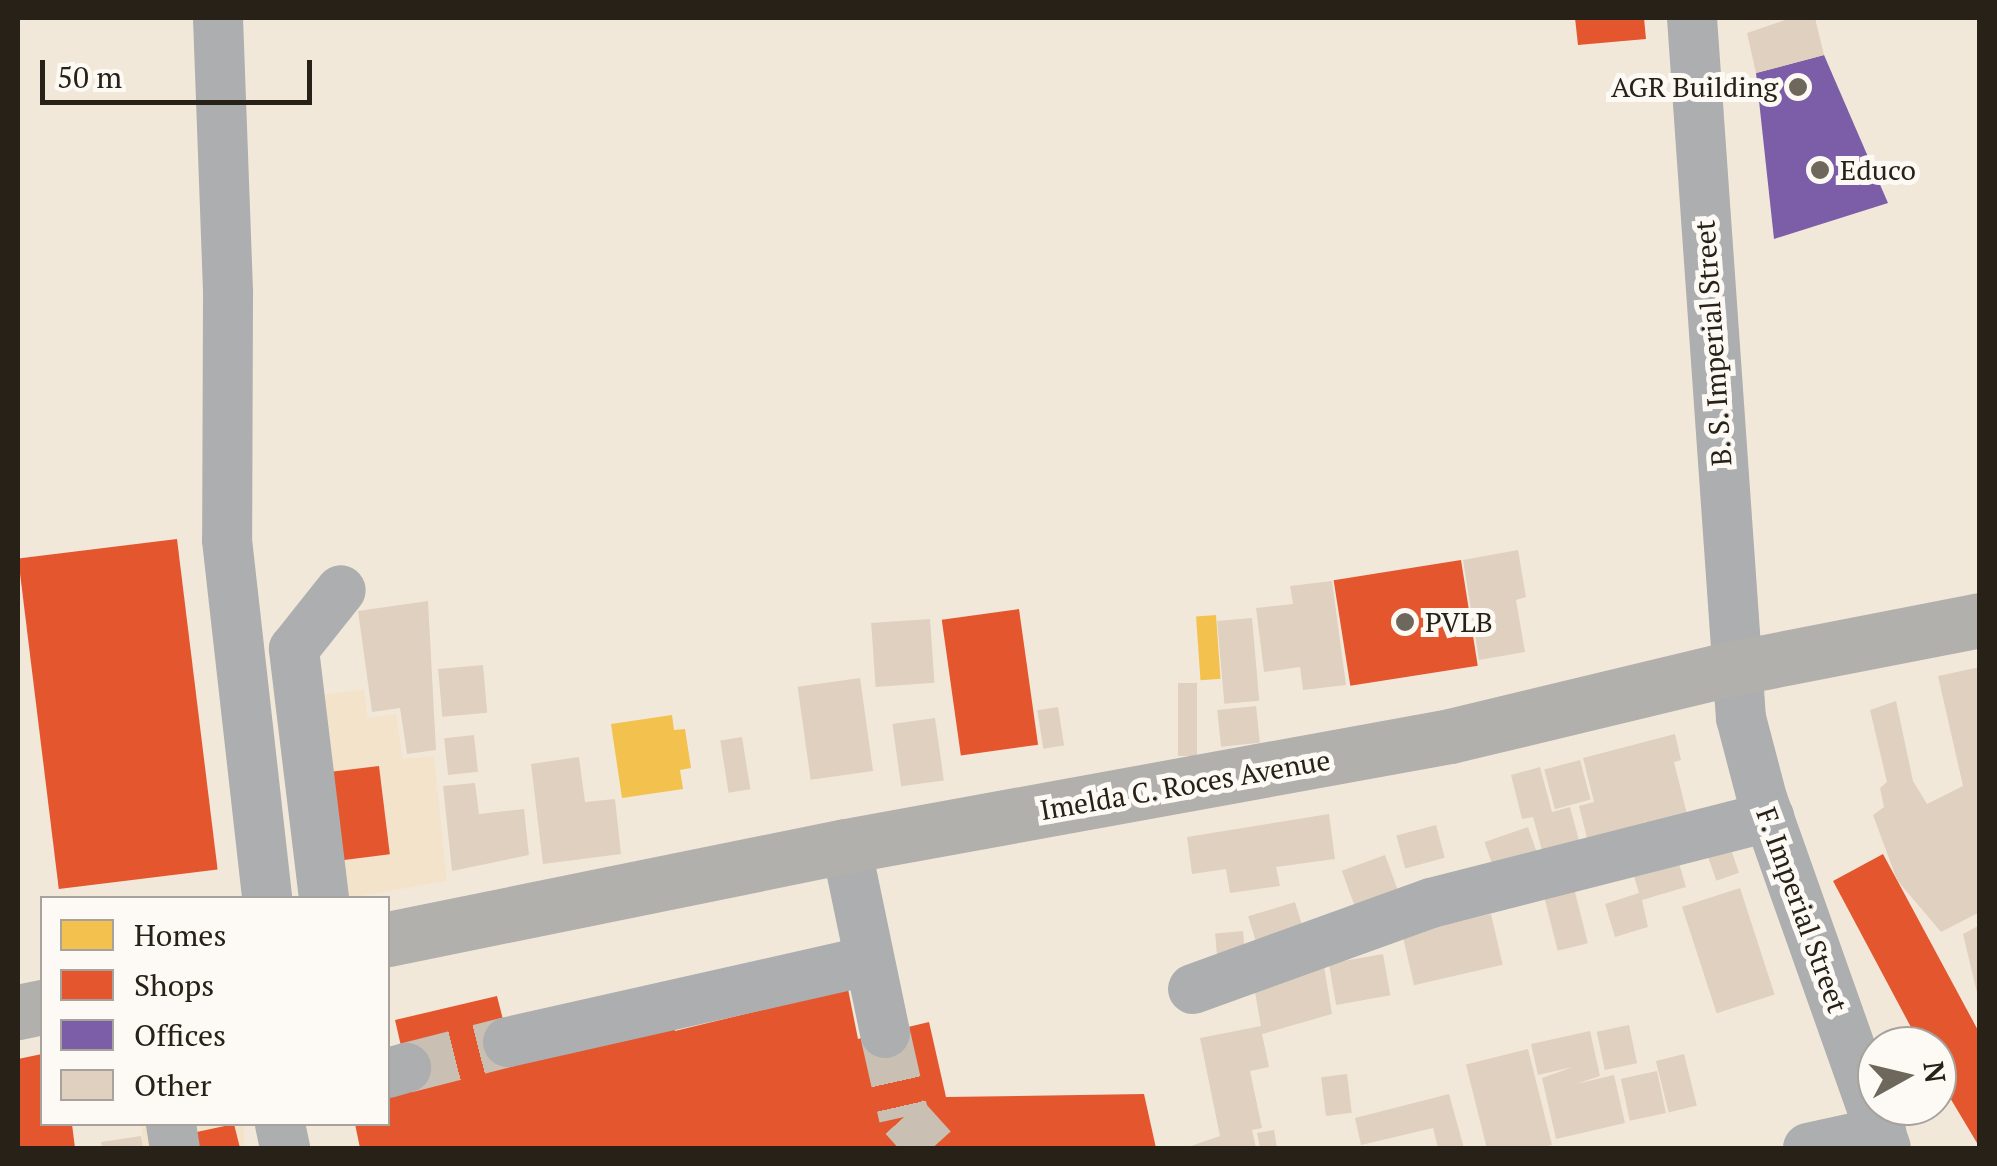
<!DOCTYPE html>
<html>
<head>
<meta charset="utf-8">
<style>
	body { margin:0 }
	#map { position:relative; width:1997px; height:1166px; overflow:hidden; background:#f2e8da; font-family:"PT Serif",serif }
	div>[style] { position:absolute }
	.built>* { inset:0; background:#f3e3ca; transform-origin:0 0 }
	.homes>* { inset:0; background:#f2c14e; transform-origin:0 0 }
	.shops>* { inset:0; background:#e4572e; transform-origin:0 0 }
	.offices>* { inset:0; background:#7b5ea7 }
	.building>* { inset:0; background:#e0d0c0; transform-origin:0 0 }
	.minor-tunnel>* { height:50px; margin-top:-25px; transform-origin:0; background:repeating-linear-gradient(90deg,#c9c0b3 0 50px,transparent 0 75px) }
	.minor>* { height:50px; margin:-25px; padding:0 25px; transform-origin:25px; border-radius:25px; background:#acaeaf }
	.major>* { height:55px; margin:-27.5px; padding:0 27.5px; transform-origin:27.5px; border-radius:27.5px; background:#b1b0ad }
	.dots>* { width:28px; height:28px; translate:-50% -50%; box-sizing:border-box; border:5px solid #fdfaf5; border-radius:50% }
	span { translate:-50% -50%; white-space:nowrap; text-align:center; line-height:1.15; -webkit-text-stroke:10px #fdfaf5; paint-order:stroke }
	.poi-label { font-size:28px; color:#272117 }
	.right { translate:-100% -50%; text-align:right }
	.left { translate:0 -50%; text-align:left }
	.street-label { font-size:28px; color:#272117 }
	.frame { position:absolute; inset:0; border:20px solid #272117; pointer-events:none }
	.legend { position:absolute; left:40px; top:896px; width:350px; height:230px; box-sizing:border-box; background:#fdfaf5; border:2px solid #a7a39c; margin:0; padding:12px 18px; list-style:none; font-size:30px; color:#272117 }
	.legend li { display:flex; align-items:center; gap:20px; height:50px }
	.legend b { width:50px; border:2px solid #a7a39c }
	.north { position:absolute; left:1857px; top:1026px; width:100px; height:100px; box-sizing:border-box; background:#fdfaf5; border:2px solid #a7a39c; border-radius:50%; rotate:82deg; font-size:28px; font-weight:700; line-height:40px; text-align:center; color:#272117 }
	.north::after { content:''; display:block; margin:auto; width:35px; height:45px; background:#6e675b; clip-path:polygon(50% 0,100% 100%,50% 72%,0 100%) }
	.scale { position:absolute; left:40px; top:60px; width:272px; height:45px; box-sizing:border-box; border:5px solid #272117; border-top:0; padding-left:12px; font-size:30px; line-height:35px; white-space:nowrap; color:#272117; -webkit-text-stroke:8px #fdfaf5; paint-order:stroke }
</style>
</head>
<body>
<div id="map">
	<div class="built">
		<i style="clip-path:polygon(364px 689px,368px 718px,396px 714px,403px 759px,434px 756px,447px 881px,350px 898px,300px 898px,275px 702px)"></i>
		<i style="left:142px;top:1124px;width:102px;height:24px"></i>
	</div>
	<div class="homes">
		<i style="left:1216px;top:615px;width:64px;height:20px;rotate:86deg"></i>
		<i style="clip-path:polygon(672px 715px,674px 730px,685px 729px,691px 768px,680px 770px,683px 789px,622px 798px,611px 724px)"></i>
	</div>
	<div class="shops">
		<i style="clip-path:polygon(1575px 18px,1644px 18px,1646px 39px,1578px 45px)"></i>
		<i style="left:177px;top:539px;width:333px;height:160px;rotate:83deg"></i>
		<i style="left:1461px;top:560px;width:107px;height:129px;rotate:81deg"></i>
		<i style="left:1019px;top:609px;width:137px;height:78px;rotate:82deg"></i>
		<i style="left:379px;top:766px;width:89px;height:48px;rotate:83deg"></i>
		<i style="clip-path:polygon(1883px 854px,1980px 1034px,1980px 1148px,1937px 1076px,1937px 1046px,1921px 1046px,1833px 881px)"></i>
		<i style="clip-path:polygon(848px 989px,858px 1039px,929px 1022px,946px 1097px,1144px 1094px,1156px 1148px,360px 1148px,355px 1124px,388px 1124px,388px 1089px,406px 1068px,395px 1020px,497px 996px,512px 1055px,672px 1014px,675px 1031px)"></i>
		<i style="clip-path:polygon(42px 1054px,42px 1124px,72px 1124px,75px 1148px,18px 1148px,18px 1059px)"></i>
		<i style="clip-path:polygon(234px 1124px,240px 1148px,196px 1148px,192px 1133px)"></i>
	</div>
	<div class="offices">
		<i style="clip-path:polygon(1824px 55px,1888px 203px,1774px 239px,1756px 73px)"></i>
	</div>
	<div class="building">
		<i style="clip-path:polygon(1791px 18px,1815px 18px,1824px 55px,1756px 73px,1747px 33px)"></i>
		<i style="clip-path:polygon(1518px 550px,1526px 597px,1516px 600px,1525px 652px,1479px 660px,1463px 560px)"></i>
		<i style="clip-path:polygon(1332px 581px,1346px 685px,1303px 690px,1300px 667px,1264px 672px,1256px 608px,1293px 604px,1290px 586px)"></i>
		<i style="clip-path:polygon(428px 601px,436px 750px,407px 754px,400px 708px,372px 712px,358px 611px)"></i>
		<i style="left:1252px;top:618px;width:83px;height:35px;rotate:85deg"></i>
		<i style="left:930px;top:619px;width:64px;height:59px;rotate:86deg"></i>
		<i style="left:483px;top:665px;width:48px;height:45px;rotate:85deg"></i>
		<i style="clip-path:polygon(1980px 667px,1980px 912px,1941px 932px,1897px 880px,1873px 815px,1884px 807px,1880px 788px,1887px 782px,1870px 710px,1896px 701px,1913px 781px,1927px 804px,1963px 786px,1938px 676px)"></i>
		<i style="left:860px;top:678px;width:94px;height:63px;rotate:82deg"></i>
		<i style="left:1178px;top:683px;width:19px;height:73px"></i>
		<i style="left:1256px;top:706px;width:37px;height:39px;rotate:84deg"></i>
		<i style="left:1058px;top:707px;width:39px;height:21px;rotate:81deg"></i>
		<i style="left:935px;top:718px;width:63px;height:43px;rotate:82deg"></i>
		<i style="clip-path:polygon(1675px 734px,1681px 760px,1674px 762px,1690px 826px,1648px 836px,1644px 819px,1645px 840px,1591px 854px,1579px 806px,1594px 802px,1583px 758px)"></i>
		<i style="left:474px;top:735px;width:37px;height:30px;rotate:84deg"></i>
		<i style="left:742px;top:737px;width:53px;height:22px;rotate:81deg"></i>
		<i style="clip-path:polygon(579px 757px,585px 802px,615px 799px,621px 854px,543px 864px,531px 764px)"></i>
		<i style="left:1580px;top:760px;width:41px;height:37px;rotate:75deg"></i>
		<i style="clip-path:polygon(1540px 767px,1552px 812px,1570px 807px,1580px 844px,1543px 854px,1533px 817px,1522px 819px,1511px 775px)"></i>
		<i style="clip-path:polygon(475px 783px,479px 814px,524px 809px,529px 855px,452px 871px,443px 786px)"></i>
		<i style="clip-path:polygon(1329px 814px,1335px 859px,1276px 867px,1280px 886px,1230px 893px,1226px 869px,1192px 874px,1187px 837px)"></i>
		<i style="left:1436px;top:825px;width:34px;height:41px;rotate:75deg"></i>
		<i style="left:1528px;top:827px;width:40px;height:46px;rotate:71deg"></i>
		<i style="left:1726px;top:835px;width:40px;height:24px;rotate:71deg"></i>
		<i style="clip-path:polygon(1676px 853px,1686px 887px,1642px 900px,1648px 927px,1615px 937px,1605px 904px,1639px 893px,1631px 866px)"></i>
		<i style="left:1385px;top:855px;width:48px;height:46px;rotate:70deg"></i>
		<i style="left:1574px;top:888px;width:57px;height:31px;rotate:76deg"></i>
		<i style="left:1740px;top:888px;width:112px;height:61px;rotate:72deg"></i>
		<i style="left:1295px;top:902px;width:37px;height:49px;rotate:73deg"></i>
		<i style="left:1491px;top:914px;width:52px;height:91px;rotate:77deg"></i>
		<i style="clip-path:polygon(1980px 925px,1980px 1001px,1979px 1001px,1963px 934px)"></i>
		<i style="left:1243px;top:931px;width:38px;height:28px;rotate:85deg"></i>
		<i style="left:1383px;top:954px;width:42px;height:55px;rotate:80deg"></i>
		<i style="clip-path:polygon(1324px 966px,1332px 1014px,1262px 1034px,1269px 1067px,1250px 1071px,1262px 1128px,1252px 1130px,1256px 1148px,1185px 1148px,1220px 1136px,1200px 1038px,1261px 1026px,1254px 987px)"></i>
		<i style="left:1629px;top:1025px;width:39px;height:33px;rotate:78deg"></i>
		<i style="clip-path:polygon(1590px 1031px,1600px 1076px,1576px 1084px,1614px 1075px,1625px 1123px,1556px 1139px,1542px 1078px,1573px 1067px,1538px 1075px,1531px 1044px)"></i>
		<i style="left:1528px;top:1049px;width:99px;height:64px;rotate:76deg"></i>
		<i style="left:1684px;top:1054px;width:53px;height:29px;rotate:76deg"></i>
		<i style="left:1657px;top:1071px;width:43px;height:37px;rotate:78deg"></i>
		<i style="left:1347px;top:1074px;width:39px;height:26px;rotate:83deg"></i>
		<i style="clip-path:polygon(1449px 1094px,1464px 1148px,1438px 1148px,1433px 1128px,1361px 1145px,1355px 1118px)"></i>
		<i style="clip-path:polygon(1274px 1130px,1277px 1148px,1260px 1148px,1257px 1133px)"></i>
		<i style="clip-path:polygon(141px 1136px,143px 1148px,102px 1148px,101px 1142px)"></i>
	</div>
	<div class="minor-tunnel">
		<i style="left:885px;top:1033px;width:86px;rotate:77.3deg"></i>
		<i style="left:904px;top:1117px;width:42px;rotate:47.9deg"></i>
		<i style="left:406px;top:1068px;width:105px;rotate:-14.3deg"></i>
	</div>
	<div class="minor">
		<i style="left:218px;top:18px;width:276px;rotate:87.9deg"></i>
		<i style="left:228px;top:294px;width:246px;rotate:90.2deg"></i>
		<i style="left:227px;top:540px;width:360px;rotate:83.6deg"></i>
		<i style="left:1692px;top:18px;width:702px;rotate:86deg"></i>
		<i style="left:1741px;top:718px;width:83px;rotate:75.3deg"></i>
		<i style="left:1762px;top:798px;width:371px;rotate:70.5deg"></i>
		<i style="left:846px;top:846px;width:191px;rotate:78.2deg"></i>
		<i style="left:324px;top:898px;width:251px;rotate:-96.9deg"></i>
		<i style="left:294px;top:649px;width:75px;rotate:-51.5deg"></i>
		<i style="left:1193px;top:989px;width:253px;rotate:-19.9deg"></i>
		<i style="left:1431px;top:903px;width:349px;rotate:-14.3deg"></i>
		<i style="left:508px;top:1042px;width:369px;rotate:-12.7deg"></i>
		<i style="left:388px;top:1073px;width:19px;rotate:-16deg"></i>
		<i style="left:171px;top:1124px;width:24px;rotate:81deg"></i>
		<i style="left:280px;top:1124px;width:25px;rotate:78deg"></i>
		<i style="left:1808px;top:1148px;width:75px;rotate:-12.4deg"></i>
	</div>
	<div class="major">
		<i style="left:388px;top:939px;width:467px;rotate:-11.5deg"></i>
		<i style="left:846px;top:846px;width:614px;rotate:-10.32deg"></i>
		<i style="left:1450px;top:736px;width:292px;rotate:-13.5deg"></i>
		<i style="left:1734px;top:668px;width:251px;rotate:-11deg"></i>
		<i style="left:18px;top:1012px;width:25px;rotate:-12deg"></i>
	</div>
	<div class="dots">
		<i style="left:1798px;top:87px;background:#6e675b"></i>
		<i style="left:1820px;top:170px;background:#6e675b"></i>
		<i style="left:1405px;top:622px;background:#6e675b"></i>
	</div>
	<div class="poi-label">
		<span class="right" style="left:1778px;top:87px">AGR Building</span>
		<span class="left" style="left:1840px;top:170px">Educo</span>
		<span class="left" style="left:1425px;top:622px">PVLB</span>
	</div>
	<div class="street-label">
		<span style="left:1713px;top:343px;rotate:-94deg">B. S. Imperial Street</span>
		<span style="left:1185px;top:785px;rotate:-10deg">Imelda C. Roces Avenue</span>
		<span style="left:1802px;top:910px;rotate:70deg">F. Imperial Street</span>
	</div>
	<div class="frame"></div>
	<ul class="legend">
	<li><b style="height:28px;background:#f2c14e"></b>Homes</li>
	<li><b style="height:28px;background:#e4572e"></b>Shops</li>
	<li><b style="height:28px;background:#7b5ea7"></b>Offices</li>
	<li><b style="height:28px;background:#e0d0c0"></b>Other</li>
	</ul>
	<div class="north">N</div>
	<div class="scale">50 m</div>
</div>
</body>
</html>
